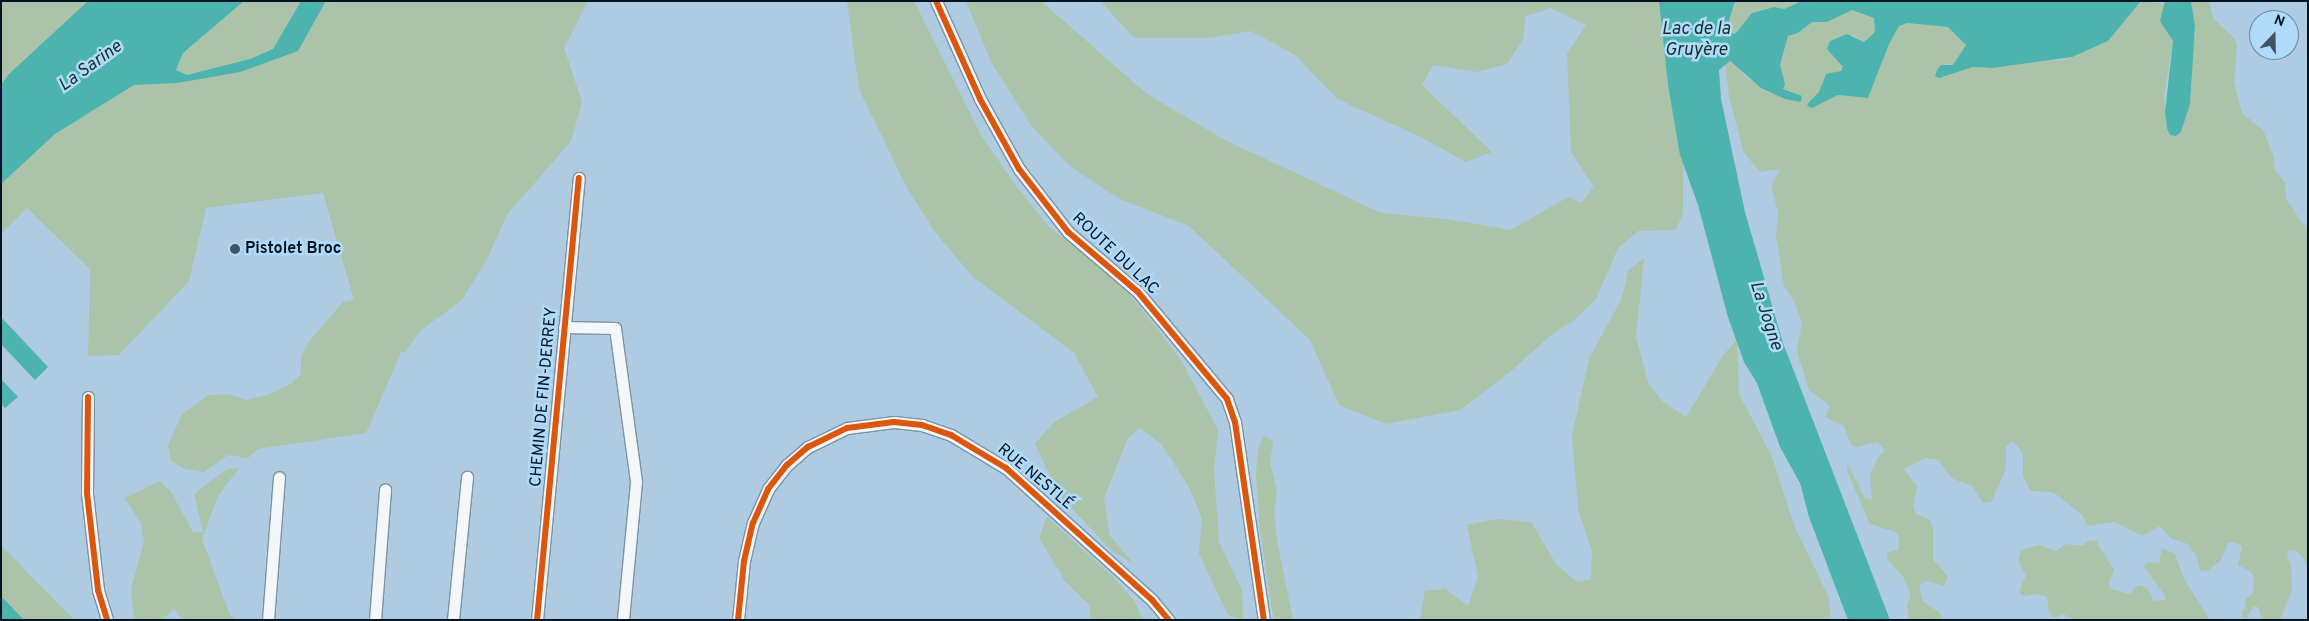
<!DOCTYPE html>
<html>
<head>
<meta charset="utf-8">
<style>
	body { margin:0 }
	#map { position:relative; width:2309px; height:621px; overflow:hidden; background:#aecbe1; font-family:Overpass,sans-serif }
	div>[style] { position:absolute }
	.green>* { inset:0; background:#abc3a8 }
	.water>* { inset:0; background:#4cb3ae }
	.roads { filter:drop-shadow(1px 0 #7b92a3) drop-shadow(-1px 0 #7b92a3) drop-shadow(0 1px #7b92a3) drop-shadow(0 -1px #7b92a3) }
	.street>* { height:11px; margin:-5.5px; padding:0 5.5px; transform-origin:5.5px; border-radius:5.5px; background:#f3f7fa }
	.cycleway>* { height:6px; margin:-3px; padding:0 3px; transform-origin:3px; border-radius:3px; background:#dc560d }
	.dots>* { width:14px; height:14px; translate:-50% -50%; box-sizing:border-box; border:2px solid #b0dafa; border-radius:50% }
	span { translate:-50% -50%; white-space:nowrap; text-align:center; line-height:1.15; -webkit-text-stroke:5px #b0dafa; paint-order:stroke }
	.poi-label { font-size:16px; color:#021422; font-weight:700 }
	.left { translate:0 -50%; text-align:left }
	.street-label { font-size:16px; color:#021422 }
	.water-label { font-size:18px; color:#15302b; font-style:italic }
	.frame { position:absolute; inset:0; border:2px solid #021422; pointer-events:none }
	.north { position:absolute; left:2249px; top:10px; width:50px; height:50px; box-sizing:border-box; background:#b0dafa; border:1px solid #6a8ba4; border-radius:50%; rotate:21deg; font-size:14px; font-weight:700; line-height:20px; text-align:center; color:#021422 }
	.north::after { content:''; display:block; margin:auto; width:18px; height:22px; background:#3e5465; clip-path:polygon(50% 0,100% 100%,50% 72%,0 100%) }
</style>
</head>
<body>
<div id="map">
	<div class="green">
		<i style="clip-path:polygon(1px 1px,88px 1px,9px 74px,1px 85px)"></i>
		<i style="clip-path:polygon(244px 1px,301px 1px,273px 49px,250px 59px,187px 75px,176px 70px,183px 53px)"></i>
		<i style="clip-path:polygon(326px 1px,588px 1px,564px 48px,582px 102px,571px 141px,507px 215px,487px 259px,462px 300px,421px 330px,405px 352px,401px 352px,366px 433px,258px 449px,248px 458px,228px 455px,204px 472px,185px 469px,171px 461px,168px 445px,182px 414px,209px 395px,228px 394px,247px 400px,270px 394px,291px 384px,301px 374px,301px 356px,310px 340px,343px 302px,354px 300px,323px 193px,206px 208px,189px 281px,119px 355px,88px 356px,90px 269px,27px 208px,1px 234px,1px 184px,55px 134px,134px 85px,177px 83px,298px 51px)"></i>
		<i style="clip-path:polygon(847px 1px,914px 1px,981px 135px,1014px 183px,1049px 227px,1105px 270px,1137px 303px,1181px 360px,1218px 430px,1214px 470px,1219px 542px,1242px 590px,1243px 620px,1228px 615px,1199px 554px,1202px 519px,1189px 487px,1162px 445px,1140px 428px,1128px 438px,1104px 498px,1110px 536px,1134px 564px,1112px 551px,1059px 495px,1035px 444px,1054px 422px,1098px 397px,1074px 353px,973px 277px,935px 232px,906px 186px,859px 89px)"></i>
		<i style="clip-path:polygon(966px 1px,1041px 1px,1147px 94px,1225px 140px,1381px 213px,1447px 219px,1511px 230px,1568px 197px,1581px 203px,1594px 187px,1571px 152px,1567px 54px,1586px 25px,1551px 8px,1526px 16px,1523px 39px,1507px 64px,1476px 72px,1433px 65px,1422px 85px,1492px 152px,1466px 162px,1419px 136px,1337px 99px,1295px 55px,1251px 31px,1210px 38px,1134px 38px,1100px 1px,1659px 1px,1668px 85px,1683px 165px,1683px 213px,1676px 230px,1638px 231px,1618px 248px,1596px 299px,1574px 320px,1551px 335px,1510px 372px,1460px 410px,1386px 424px,1339px 405px,1310px 340px,1189px 226px,1118px 198px,1070px 166px,1033px 128px,992px 64px)"></i>
		<i style="clip-path:polygon(1735px 1px,1802px 1px,1784px 9px,1774px 7px,1758px 11px,1735px 34px,1728px 32px,1727px 27px)"></i>
		<i style="clip-path:polygon(2141px 1px,2166px 4px,2164px 27px,2173px 41px,2164px 97px,2167px 128px,2181px 132px,2190px 104px,2192px 78px,2192px 45px,2196px 34px,2191px 1px,2209px 1px,2213px 18px,2235px 39px,2237px 46px,2234px 82px,2242px 113px,2263px 130px,2273px 155px,2275px 170px,2285px 183px,2286px 199px,2308px 231px,2308px 564px,2298px 552px,2289px 550px,2287px 558px,2291px 566px,2292px 590px,2280px 620px,2262px 620px,2258px 607px,2253px 607px,2245px 620px,2242px 617px,2242px 610px,2246px 608px,2245px 600px,2253px 593px,2254px 579px,2251px 572px,2238px 565px,2242px 547px,2235px 542px,2228px 543px,2221px 560px,2206px 572px,2200px 570px,2197px 558px,2188px 544px,2172px 539px,2160px 526px,2142px 536px,2114px 522px,2088px 526px,2082px 515px,2059px 496px,2051px 492px,2030px 491px,2023px 475px,2023px 453px,2013px 441px,2006px 446px,2006px 469px,1991px 502px,1983px 503px,1973px 486px,1953px 479px,1938px 460px,1926px 458px,1904px 469px,1917px 486px,1913px 507px,1916px 514px,1930px 520px,1933px 528px,1933px 560px,1948px 576px,1944px 586px,1927px 581px,1920px 585px,1920px 591px,1923px 601px,1940px 613px,1942px 620px,1909px 620px,1907px 605px,1911px 595px,1904px 578px,1887px 559px,1887px 553px,1898px 550px,1899px 536px,1896px 532px,1870px 524px,1847px 471px,1848px 465px,1865px 498px,1872px 499px,1870px 476px,1877px 459px,1885px 450px,1877px 442px,1857px 447px,1851px 445px,1844px 426px,1825px 417px,1830px 406px,1809px 390px,1797px 351px,1802px 322px,1793px 299px,1784px 286px,1776px 237px,1778px 211px,1771px 187px,1780px 169px,1760px 172px,1744px 153px,1729px 97px,1725px 61px,1730px 61px,1747px 78px,1768px 92px,1801px 102px,1793px 92px,1783px 89px,1780px 65px,1788px 36px,1798px 33px,1812px 22px,1820px 23px,1852px 10px,1874px 18px,1875px 33px,1864px 42px,1853px 35px,1830px 41px,1844px 67px,1823px 81px,1816px 106px,1838px 95px,1868px 98px,1889px 44px,1899px 26px,1907px 23px,1948px 27px,1966px 45px,1963px 53px,1953px 65px,1947px 64px,1939px 78px,1973px 67px,1992px 68px,2025px 62px,2064px 60px,2079px 54px,2108px 41px)"></i>
		<i style="clip-path:polygon(1644px 258px,1636px 337px,1648px 382px,1662px 401px,1686px 417px,1724px 354px,1737px 340px,1739px 394px,1772px 457px,1794px 525px,1829px 598px,1831px 620px,1420px 620px,1425px 591px,1445px 589px,1468px 606px,1478px 577px,1467px 525px,1496px 519px,1531px 522px,1556px 564px,1577px 582px,1591px 579px,1592px 551px,1578px 509px,1572px 436px,1589px 359px,1622px 298px,1628px 271px)"></i>
		<i style="clip-path:polygon(1264px 436px,1273px 442px,1270px 462px,1277px 492px,1274px 511px,1277px 541px,1293px 620px,1274px 620px,1271px 604px,1260px 530px,1256px 473px,1258px 448px)"></i>
		<i style="clip-path:polygon(239px 468px,218px 496px,202px 539px,229px 613px,235px 620px,183px 620px,174px 609px,162px 620px,134px 620px,131px 589px,144px 542px,141px 523px,125px 498px,160px 481px,171px 492px,193px 532px,203px 532px,194px 494px,227px 469px)"></i>
		<i style="clip-path:polygon(1047px 517px,1112px 576px,1134px 600px,1143px 620px,1091px 620px,1089px 605px,1065px 581px,1039px 538px)"></i>
		<i style="clip-path:polygon(2090px 540px,2096px 541px,2114px 570px,2109px 583px,2111px 589px,2130px 594px,2138px 585px,2147px 588px,2154px 601px,2166px 600px,2165px 596px,2144px 567px,2146px 562px,2159px 563px,2162px 548px,2175px 554px,2184px 579px,2210px 620px,2072px 620px,2064px 614px,2055px 618px,2049px 614px,2047px 597px,2038px 594px,2024px 596px,2019px 592px,2026px 575px,2018px 561px,2021px 550px,2039px 545px,2056px 551px,2066px 544px,2082px 546px)"></i>
		<i style="clip-path:polygon(1px 545px,64px 610px,75px 620px,24px 620px,1px 596px)"></i>
	</div>
	<div class="water">
		<i style="clip-path:polygon(88px 1px,244px 1px,183px 53px,176px 70px,187px 75px,250px 59px,273px 49px,301px 1px,326px 1px,298px 51px,240px 72px,177px 83px,134px 85px,55px 134px,1px 184px,1px 85px,9px 74px)"></i>
		<i style="clip-path:polygon(1659px 1px,1735px 1px,1727px 27px,1728px 32px,1735px 34px,1752px 13px,1774px 7px,1784px 9px,1802px 1px,2141px 1px,2108px 41px,2072px 57px,1992px 68px,1973px 67px,1939px 78px,1935px 76px,1937px 70px,1941px 65px,1953px 65px,1966px 45px,1948px 27px,1907px 23px,1899px 26px,1889px 44px,1868px 98px,1838px 95px,1812px 108px,1807px 106px,1809px 102px,1819px 92px,1826px 74px,1841px 71px,1843px 67px,1827px 49px,1830px 41px,1847px 34px,1864px 42px,1875px 32px,1874px 18px,1852px 10px,1827px 22px,1812px 22px,1798px 33px,1788px 36px,1780px 65px,1785px 84px,1783px 89px,1802px 96px,1801px 102px,1785px 99px,1761px 88px,1730px 61px,1719px 70px,1721px 99px,1745px 212px,1783px 343px,1890px 620px,1848px 620px,1809px 517px,1800px 483px,1780px 447px,1757px 383px,1744px 362px,1728px 317px,1698px 205px,1680px 155px,1668px 85px)"></i>
		<i style="clip-path:polygon(2165px 1px,2191px 1px,2195px 26px,2190px 104px,2181px 132px,2176px 136px,2170px 135px,2167px 128px,2165px 112px,2173px 41px,2160px 21px)"></i>
		<i style="clip-path:polygon(1px 317px,48px 367px,35px 380px,1px 344px)"></i>
		<i style="clip-path:polygon(1px 379px,18px 397px,5px 408px,1px 404px)"></i>
		<i style="clip-path:polygon(1px 596px,24px 620px,1px 620px)"></i>
	</div>
	<div class="roads">
		<div class="street">
			<i style="left:936px;top:1px;width:107px;rotate:65.8deg"></i>
			<i style="left:980px;top:99px;width:80px;rotate:60.9deg"></i>
			<i style="left:1019px;top:169px;width:80px;rotate:52.1deg"></i>
			<i style="left:1068px;top:232px;width:92px;rotate:40.6deg"></i>
			<i style="left:1138px;top:292px;width:139px;rotate:50.2deg"></i>
			<i style="left:1227px;top:399px;width:24px;rotate:71deg"></i>
			<i style="left:1235px;top:422px;width:200px;rotate:81.7deg"></i>
			<i style="left:564px;top:327px;width:51px;rotate:1.1deg"></i>
			<i style="left:615px;top:328px;width:155px;rotate:82.2deg"></i>
			<i style="left:636px;top:482px;width:139px;rotate:95.4deg"></i>
			<i style="left:88px;top:397px;width:96px;rotate:90.6deg"></i>
			<i style="left:87px;top:493px;width:98px;rotate:83.5deg"></i>
			<i style="left:98px;top:590px;width:31px;rotate:73deg"></i>
			<i style="left:268px;top:620px;width:143px;rotate:-85.6deg"></i>
			<i style="left:375px;top:620px;width:131px;rotate:-85.6deg"></i>
			<i style="left:453px;top:620px;width:144px;rotate:-84.4deg"></i>
			<i style="left:537px;top:620px;width:444px;rotate:-84.6deg"></i>
			<i style="left:738px;top:620px;width:59px;rotate:-84.2deg"></i>
			<i style="left:744px;top:561px;width:39px;rotate:-77deg"></i>
			<i style="left:753px;top:523px;width:37px;rotate:-66deg"></i>
			<i style="left:768px;top:489px;width:31px;rotate:-52deg"></i>
			<i style="left:787px;top:465px;width:28px;rotate:-41deg"></i>
			<i style="left:808px;top:447px;width:43px;rotate:-26deg"></i>
			<i style="left:847px;top:428px;width:47px;rotate:-7.3deg"></i>
			<i style="left:894px;top:422px;width:28px;rotate:6deg"></i>
			<i style="left:922px;top:425px;width:31px;rotate:19deg"></i>
			<i style="left:951px;top:435px;width:64px;rotate:31deg"></i>
			<i style="left:1006px;top:468px;width:197px;rotate:42.1deg"></i>
			<i style="left:1152px;top:600px;width:26px;rotate:50deg"></i>
		</div>
	</div>
	<div class="cycleway">
		<i style="left:936px;top:1px;width:107px;rotate:65.8deg"></i>
		<i style="left:980px;top:99px;width:80px;rotate:60.9deg"></i>
		<i style="left:1019px;top:169px;width:80px;rotate:52.1deg"></i>
		<i style="left:1068px;top:232px;width:92px;rotate:40.6deg"></i>
		<i style="left:1138px;top:292px;width:139px;rotate:50.2deg"></i>
		<i style="left:1227px;top:399px;width:24px;rotate:71deg"></i>
		<i style="left:1235px;top:422px;width:200px;rotate:81.7deg"></i>
		<i style="left:88px;top:397px;width:96px;rotate:90.6deg"></i>
		<i style="left:87px;top:493px;width:98px;rotate:83.5deg"></i>
		<i style="left:98px;top:590px;width:31px;rotate:73deg"></i>
		<i style="left:537px;top:620px;width:444px;rotate:-84.6deg"></i>
		<i style="left:738px;top:620px;width:59px;rotate:-84.2deg"></i>
		<i style="left:744px;top:561px;width:39px;rotate:-77deg"></i>
		<i style="left:753px;top:523px;width:37px;rotate:-66deg"></i>
		<i style="left:768px;top:489px;width:31px;rotate:-52deg"></i>
		<i style="left:787px;top:465px;width:28px;rotate:-41deg"></i>
		<i style="left:808px;top:447px;width:43px;rotate:-26deg"></i>
		<i style="left:847px;top:428px;width:47px;rotate:-7.3deg"></i>
		<i style="left:894px;top:422px;width:28px;rotate:6deg"></i>
		<i style="left:922px;top:425px;width:31px;rotate:19deg"></i>
		<i style="left:951px;top:435px;width:64px;rotate:31deg"></i>
		<i style="left:1006px;top:468px;width:197px;rotate:42.1deg"></i>
		<i style="left:1152px;top:600px;width:26px;rotate:50deg"></i>
	</div>
	<div class="dots">
		<i style="left:235px;top:249px;background:#3e5465"></i>
	</div>
	<div class="poi-label">
		<span class="left" style="left:245px;top:249px">Pistolet Broc</span>
	</div>
	<div class="street-label">
		<span style="left:1115px;top:254px;rotate:43deg">ROUTE DU LAC</span>
		<span style="left:544px;top:397px;rotate:-85deg">CHEMIN DE FIN-DERREY</span>
		<span style="left:1035px;top:477px;rotate:40deg">RUE NESTLÉ</span>
	</div>
	<div class="water-label">
		<span style="left:1696px;top:41px">Lac de la<br>Gruyère</span>
		<span style="left:91px;top:67px;rotate:-36deg">La Sarine</span>
		<span style="left:1765px;top:316px;rotate:72deg">La Jogne</span>
	</div>
	<div class="frame"></div>
	<div class="north">N</div>
</div>
</body>
</html>
